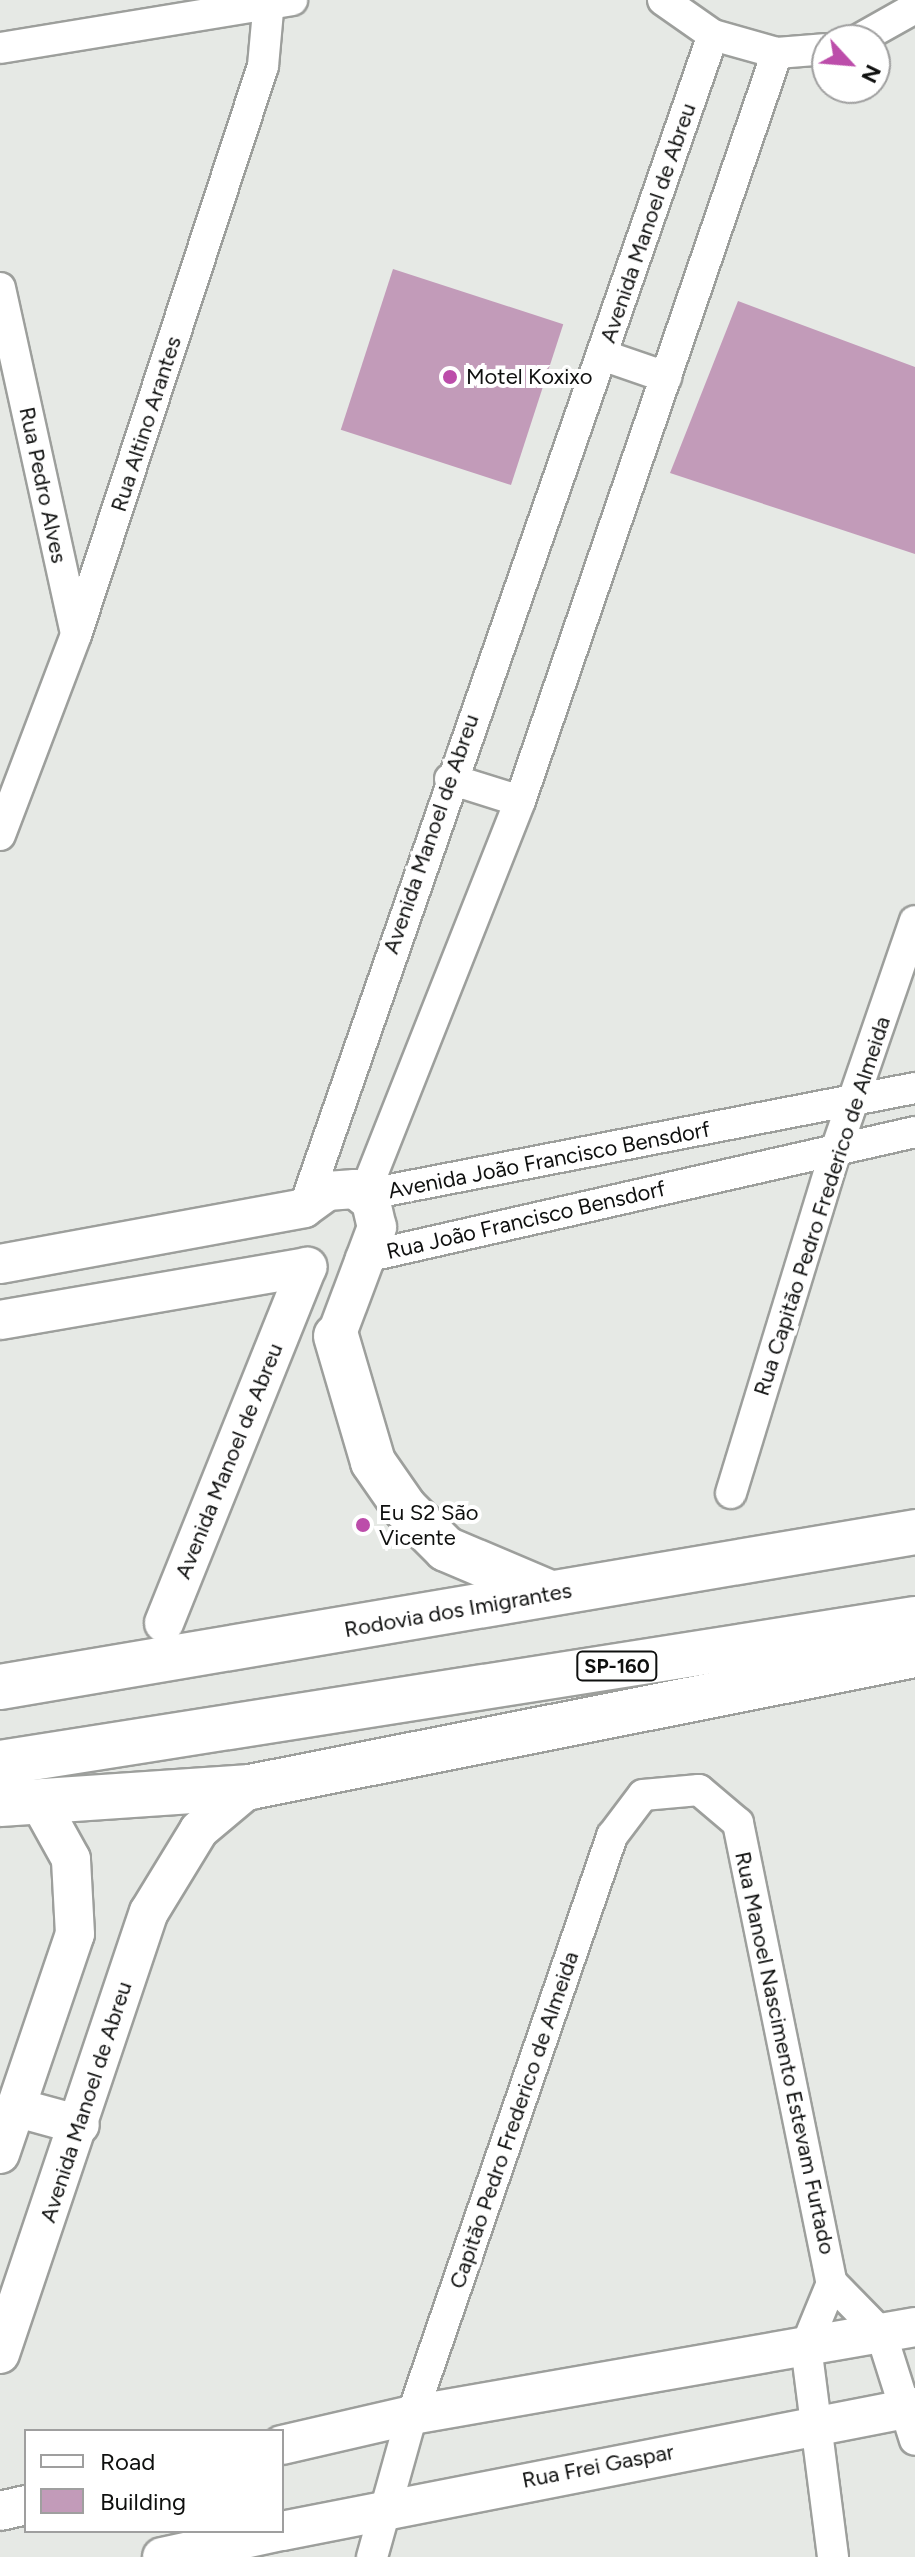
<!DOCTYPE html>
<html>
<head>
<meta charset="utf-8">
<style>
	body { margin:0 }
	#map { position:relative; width:915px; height:2557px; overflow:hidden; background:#e6e9e5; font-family:Figtree,sans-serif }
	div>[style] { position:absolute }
	.building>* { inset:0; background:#c29bb9; transform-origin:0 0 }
	.roads { filter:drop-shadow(2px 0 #9d9f9c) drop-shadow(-2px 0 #9d9f9c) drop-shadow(0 2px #9d9f9c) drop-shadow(0 -2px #9d9f9c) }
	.minor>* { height:30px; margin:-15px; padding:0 15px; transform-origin:15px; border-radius:15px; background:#fff }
	.tertiary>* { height:38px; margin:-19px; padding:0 19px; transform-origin:19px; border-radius:19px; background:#fff }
	.motorway>* { height:44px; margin:-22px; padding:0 22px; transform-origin:22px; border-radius:22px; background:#fff }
	.dots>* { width:22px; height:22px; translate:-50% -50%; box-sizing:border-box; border:4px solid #fff; border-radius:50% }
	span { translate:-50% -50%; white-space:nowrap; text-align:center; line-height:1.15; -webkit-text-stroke:8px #fff; paint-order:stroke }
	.shield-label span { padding:2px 6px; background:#fff; border:2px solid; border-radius:6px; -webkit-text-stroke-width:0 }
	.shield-label { font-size:20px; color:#0f100f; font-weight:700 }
	.street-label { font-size:22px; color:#0f100f }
	.poi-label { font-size:22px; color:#0f100f }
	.left { translate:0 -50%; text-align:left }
	.legend { position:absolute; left:24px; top:2429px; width:260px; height:104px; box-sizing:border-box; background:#fff; border:2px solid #9f9f9f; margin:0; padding:10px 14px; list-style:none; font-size:24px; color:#0f100f }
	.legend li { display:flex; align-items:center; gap:16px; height:40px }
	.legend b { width:40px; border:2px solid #9f9f9f }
	.north { position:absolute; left:811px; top:24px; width:80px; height:80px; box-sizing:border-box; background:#fff; border:2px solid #9f9f9f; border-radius:50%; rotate:116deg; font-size:22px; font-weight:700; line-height:32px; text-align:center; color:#0f100f }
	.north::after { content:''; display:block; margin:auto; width:28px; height:36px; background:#bc4daa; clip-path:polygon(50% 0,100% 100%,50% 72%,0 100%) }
</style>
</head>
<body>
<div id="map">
	<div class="building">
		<i style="left:393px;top:269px;width:179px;height:169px;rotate:18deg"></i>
		<i style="clip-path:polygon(738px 301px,915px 367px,915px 554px,670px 473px)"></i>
	</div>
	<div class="roads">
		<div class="minor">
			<i style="left:663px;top:0;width:61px;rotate:35deg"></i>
			<i style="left:713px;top:35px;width:66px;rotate:15.7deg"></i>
			<i style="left:777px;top:53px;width:50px;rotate:-4.6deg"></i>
			<i style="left:858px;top:40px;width:65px;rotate:-29.3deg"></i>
			<i style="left:0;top:48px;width:296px;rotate:-9.3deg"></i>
			<i style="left:0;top:288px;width:353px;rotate:77.6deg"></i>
			<i style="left:602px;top:355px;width:68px;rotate:19deg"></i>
			<i style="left:450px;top:779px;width:73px;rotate:17.4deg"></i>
			<i style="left:0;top:835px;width:214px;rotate:-69.2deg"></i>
			<i style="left:76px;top:635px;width:599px;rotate:-71.81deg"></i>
			<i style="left:263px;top:66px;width:66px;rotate:-84.8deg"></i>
			<i style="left:364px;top:1195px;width:424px;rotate:-68.4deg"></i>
			<i style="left:520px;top:801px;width:791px;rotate:-71.04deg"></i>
			<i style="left:364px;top:1195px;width:561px;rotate:-10.99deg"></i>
			<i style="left:304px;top:1208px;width:1242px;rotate:-70.78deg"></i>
			<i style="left:361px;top:1258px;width:568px;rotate:-12.81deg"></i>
			<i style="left:731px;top:1493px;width:359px;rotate:-73deg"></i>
			<i style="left:836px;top:1150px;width:242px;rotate:-71deg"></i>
			<i style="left:832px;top:2283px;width:68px;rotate:112.4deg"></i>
			<i style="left:806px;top:2346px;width:213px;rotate:82.7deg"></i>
			<i style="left:372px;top:2557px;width:148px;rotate:-74.3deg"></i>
			<i style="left:412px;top:2415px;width:613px;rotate:-70.94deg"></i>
			<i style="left:612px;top:1836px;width:51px;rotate:-52.9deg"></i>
			<i style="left:643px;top:1795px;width:56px;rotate:-5.1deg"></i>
			<i style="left:699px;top:1790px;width:51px;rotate:40.2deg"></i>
			<i style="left:738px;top:1823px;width:470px;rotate:78.5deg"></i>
			<i style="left:832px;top:2283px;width:70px;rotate:45.6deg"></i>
			<i style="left:881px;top:2333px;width:112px;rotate:72.4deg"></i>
		</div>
		<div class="tertiary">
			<i style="left:0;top:1264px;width:309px;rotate:-10.4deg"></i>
			<i style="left:304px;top:1208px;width:29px;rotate:-36deg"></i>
			<i style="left:327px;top:1191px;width:28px;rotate:-4deg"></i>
			<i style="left:355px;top:1189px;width:21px;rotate:39deg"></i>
			<i style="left:371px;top:1202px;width:26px;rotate:77deg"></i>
			<i style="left:377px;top:1227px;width:116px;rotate:110.6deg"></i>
			<i style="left:0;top:1320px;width:312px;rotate:-9.8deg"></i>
			<i style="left:164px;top:1623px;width:384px;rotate:-68.1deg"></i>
			<i style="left:18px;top:2108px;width:64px;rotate:15.3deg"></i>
			<i style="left:0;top:2154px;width:232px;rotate:-71.2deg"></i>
			<i style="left:75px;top:1934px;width:75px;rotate:-93.1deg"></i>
			<i style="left:71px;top:1859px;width:60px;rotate:-119.1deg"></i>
			<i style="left:0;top:2354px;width:466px;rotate:-71.4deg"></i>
			<i style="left:149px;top:1912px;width:96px;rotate:-58.6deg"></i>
			<i style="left:199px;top:1830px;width:67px;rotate:-40.1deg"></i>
			<i style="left:282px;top:2445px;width:133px;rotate:-13deg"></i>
			<i style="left:412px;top:2415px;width:511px;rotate:-9.92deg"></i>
			<i style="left:0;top:2511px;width:27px;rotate:-13deg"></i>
			<i style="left:282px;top:2531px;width:645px;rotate:-11.08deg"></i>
			<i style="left:162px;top:2557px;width:122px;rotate:-12.3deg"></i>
		</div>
		<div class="motorway">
			<i style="left:336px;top:1336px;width:131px;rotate:73.6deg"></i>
			<i style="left:373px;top:1462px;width:56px;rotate:55.2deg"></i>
			<i style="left:405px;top:1508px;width:58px;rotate:45deg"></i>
			<i style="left:446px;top:1549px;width:111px;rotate:22.9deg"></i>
			<i style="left:0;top:1687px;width:928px;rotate:-9.61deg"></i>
			<i style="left:0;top:1763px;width:926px;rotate:-8.94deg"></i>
			<i style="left:0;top:1804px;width:251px;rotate:-3.9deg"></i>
			<i style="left:250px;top:1787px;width:678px;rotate:-11.23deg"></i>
		</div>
	</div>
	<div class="dots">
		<i style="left:450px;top:377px;background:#bc4daa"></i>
		<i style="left:363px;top:1525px;background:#bc4daa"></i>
	</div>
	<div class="shield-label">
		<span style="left:617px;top:1666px">SP-160</span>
	</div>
	<div class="street-label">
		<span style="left:648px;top:223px;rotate:-71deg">Avenida Manoel de Abreu</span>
		<span style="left:146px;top:424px;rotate:-72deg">Rua Altino Arantes</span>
		<span style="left:43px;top:485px;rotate:78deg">Rua Pedro Alves</span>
		<span style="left:431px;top:834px;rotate:-71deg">Avenida Manoel de Abreu</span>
		<span style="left:549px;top:1160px;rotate:-11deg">Avenida João Francisco Bensdorf</span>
		<span style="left:822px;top:1206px;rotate:-72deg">Rua Capitão Pedro Frederico de Almeida</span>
		<span style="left:526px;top:1220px;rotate:-13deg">Rua João Francisco Bensdorf</span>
		<span style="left:229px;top:1461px;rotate:-68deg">Avenida Manoel de Abreu</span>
		<span style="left:458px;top:1610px;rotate:-10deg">Rodovia dos Imigrantes</span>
		<span style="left:785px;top:2053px;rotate:78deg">Rua Manoel Nascimento Estevam Furtado</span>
		<span style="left:86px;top:2102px;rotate:-72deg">Avenida Manoel de Abreu</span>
		<span style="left:514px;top:2120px;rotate:-71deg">Capitão Pedro Frederico de Almeida</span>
		<span style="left:598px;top:2466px;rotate:-11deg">Rua Frei Gaspar</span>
	</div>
	<div class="poi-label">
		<span class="left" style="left:466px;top:377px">Motel Koxixo</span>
		<span class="left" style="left:379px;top:1525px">Eu S2 São<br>Vicente</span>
	</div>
	<ul class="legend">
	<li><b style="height:10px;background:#fff"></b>Road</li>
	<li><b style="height:22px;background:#c29bb9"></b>Building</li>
	</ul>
	<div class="north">N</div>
</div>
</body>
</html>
